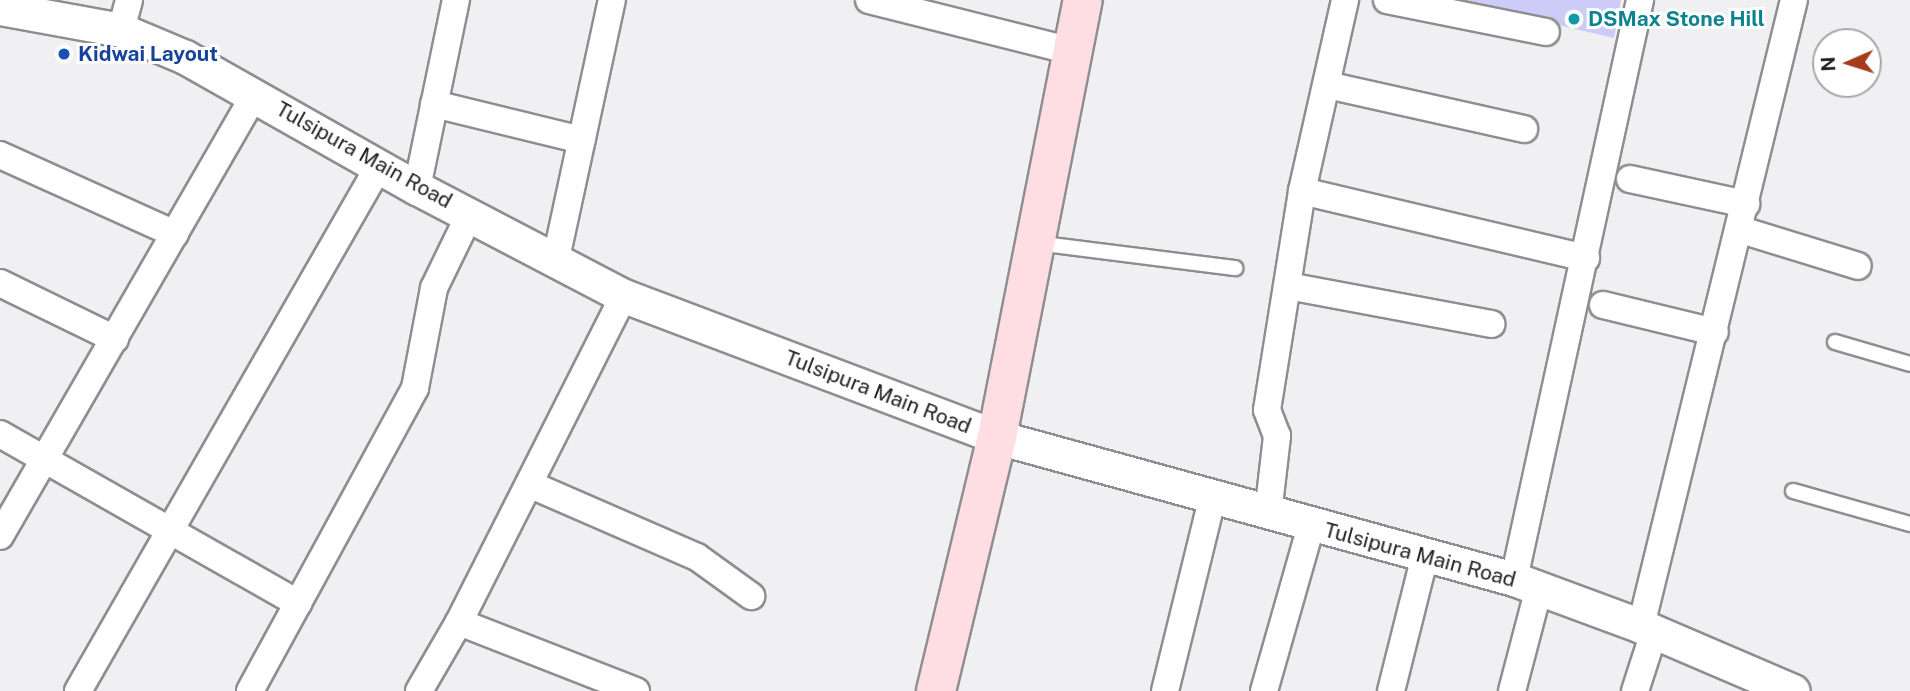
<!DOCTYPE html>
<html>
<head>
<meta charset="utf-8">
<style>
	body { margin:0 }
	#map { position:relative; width:1910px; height:691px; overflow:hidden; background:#f0f0f3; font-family:"Public Sans",sans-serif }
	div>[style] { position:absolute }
	.building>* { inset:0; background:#cdcbf8 }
	.roads { filter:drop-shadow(2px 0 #8e8e90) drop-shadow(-2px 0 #8e8e90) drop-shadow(0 2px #8e8e90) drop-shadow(0 -2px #8e8e90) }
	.service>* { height:14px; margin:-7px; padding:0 7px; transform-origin:7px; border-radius:7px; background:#fff }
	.minor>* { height:26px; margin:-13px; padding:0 13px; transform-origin:13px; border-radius:13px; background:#fff }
	.tertiary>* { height:33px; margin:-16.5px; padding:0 16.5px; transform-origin:16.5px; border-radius:16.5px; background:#fff }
	.secondary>* { height:38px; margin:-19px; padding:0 19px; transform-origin:19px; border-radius:19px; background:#fedee3 }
	.dots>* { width:19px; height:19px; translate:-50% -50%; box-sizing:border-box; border:4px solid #fff; border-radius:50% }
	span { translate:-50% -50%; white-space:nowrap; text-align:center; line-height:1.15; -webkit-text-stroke:6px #fff; paint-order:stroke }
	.culture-label { font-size:21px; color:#0d838f; font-weight:700 }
	.left { translate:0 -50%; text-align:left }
	.transit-label { font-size:21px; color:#164399; font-weight:700 }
	.street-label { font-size:21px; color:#222223 }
	.north { position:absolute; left:1812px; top:28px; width:70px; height:70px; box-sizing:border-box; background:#fff; border:2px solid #a7a7a7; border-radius:50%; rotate:267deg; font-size:19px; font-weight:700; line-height:28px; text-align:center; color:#222223 }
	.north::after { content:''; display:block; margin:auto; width:24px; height:32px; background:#a53d1d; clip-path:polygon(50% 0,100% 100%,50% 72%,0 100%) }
</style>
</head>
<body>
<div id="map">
	<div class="building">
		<i style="clip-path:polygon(1452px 0,1621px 0,1614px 38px)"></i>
	</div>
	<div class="roads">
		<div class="service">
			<i style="left:1036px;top:243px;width:201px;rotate:7.2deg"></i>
			<i style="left:1835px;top:342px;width:78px;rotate:16.3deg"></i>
			<i style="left:1793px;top:491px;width:122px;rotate:15.8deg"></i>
		</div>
		<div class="minor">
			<i style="left:869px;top:0;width:209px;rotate:14.1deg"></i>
			<i style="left:1387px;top:0;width:162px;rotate:11.4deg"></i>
			<i style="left:121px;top:30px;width:31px;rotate:-75deg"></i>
			<i style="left:1327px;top:85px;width:202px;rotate:12.6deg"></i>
			<i style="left:434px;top:104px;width:152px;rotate:13.7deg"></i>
			<i style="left:0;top:155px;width:192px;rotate:24.3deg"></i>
			<i style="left:1630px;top:179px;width:119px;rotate:12.2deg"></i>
			<i style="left:417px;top:188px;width:192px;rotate:-78.3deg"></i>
			<i style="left:1302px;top:191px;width:292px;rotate:13.3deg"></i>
			<i style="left:1741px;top:230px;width:122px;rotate:17.1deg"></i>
			<i style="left:555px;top:263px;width:269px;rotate:-77.8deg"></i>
			<i style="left:0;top:283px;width:128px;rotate:26deg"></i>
			<i style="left:1288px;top:286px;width:207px;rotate:10.6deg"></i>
			<i style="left:1603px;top:305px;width:115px;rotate:13.6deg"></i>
			<i style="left:0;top:434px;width:343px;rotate:29.6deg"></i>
			<i style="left:529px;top:484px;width:183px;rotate:23.5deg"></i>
			<i style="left:697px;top:557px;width:67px;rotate:35.8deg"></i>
			<i style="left:1268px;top:514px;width:79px;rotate:-83.4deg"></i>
			<i style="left:1277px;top:436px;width:28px;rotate:-111deg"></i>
			<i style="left:1267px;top:410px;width:222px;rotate:-80.9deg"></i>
			<i style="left:1302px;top:191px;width:196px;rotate:-77.3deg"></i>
			<i style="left:0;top:536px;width:510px;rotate:-60.02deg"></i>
			<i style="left:1514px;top:579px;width:593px;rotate:-77.72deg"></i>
			<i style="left:459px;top:622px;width:190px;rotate:21.3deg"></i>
			<i style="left:1641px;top:626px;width:644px;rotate:-76.27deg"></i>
			<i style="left:78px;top:691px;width:605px;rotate:-60.17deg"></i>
			<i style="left:250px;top:691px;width:345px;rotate:-61.4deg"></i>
			<i style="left:415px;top:388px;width:102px;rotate:-79.2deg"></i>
			<i style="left:434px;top:288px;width:82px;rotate:-64.1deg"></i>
			<i style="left:419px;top:691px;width:80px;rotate:-59.9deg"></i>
			<i style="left:459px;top:622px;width:365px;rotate:-63.2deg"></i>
			<i style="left:1165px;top:691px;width:197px;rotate:-76.2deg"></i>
			<i style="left:1264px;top:691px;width:172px;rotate:-74.1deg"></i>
			<i style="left:1391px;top:691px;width:139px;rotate:-75.9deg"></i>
			<i style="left:1512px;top:691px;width:106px;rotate:-75.3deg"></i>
			<i style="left:1635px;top:691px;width:62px;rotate:-72.1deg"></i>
		</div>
		<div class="tertiary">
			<i style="left:0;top:8px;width:123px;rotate:10.3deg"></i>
			<i style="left:121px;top:30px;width:69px;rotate:22.9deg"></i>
			<i style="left:185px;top:57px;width:266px;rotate:29.5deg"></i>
			<i style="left:417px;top:188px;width:233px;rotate:27.6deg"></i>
			<i style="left:624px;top:296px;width:399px;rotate:20.7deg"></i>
			<i style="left:997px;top:437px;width:536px;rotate:15.36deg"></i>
			<i style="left:1514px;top:579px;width:135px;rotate:20.3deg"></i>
			<i style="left:1641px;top:626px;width:165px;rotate:23.2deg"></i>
		</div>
		<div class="secondary">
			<i style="left:936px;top:691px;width:261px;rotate:-76.5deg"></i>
			<i style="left:997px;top:437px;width:445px;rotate:-78.9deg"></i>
		</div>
	</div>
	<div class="dots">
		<i style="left:1574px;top:19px;background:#0f9aa8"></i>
		<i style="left:64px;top:54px;background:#1a4fb4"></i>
	</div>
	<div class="culture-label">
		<span class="left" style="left:1588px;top:19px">DSMax Stone Hill</span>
	</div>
	<div class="transit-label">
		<span class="left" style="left:78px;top:54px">Kidwai Layout</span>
	</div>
	<div class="street-label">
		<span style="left:364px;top:155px;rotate:29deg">Tulsipura Main Road</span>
		<span style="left:878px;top:392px;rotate:21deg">Tulsipura Main Road</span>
		<span style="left:1420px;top:555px;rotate:15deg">Tulsipura Main Road</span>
	</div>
	<div class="north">N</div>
</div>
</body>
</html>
